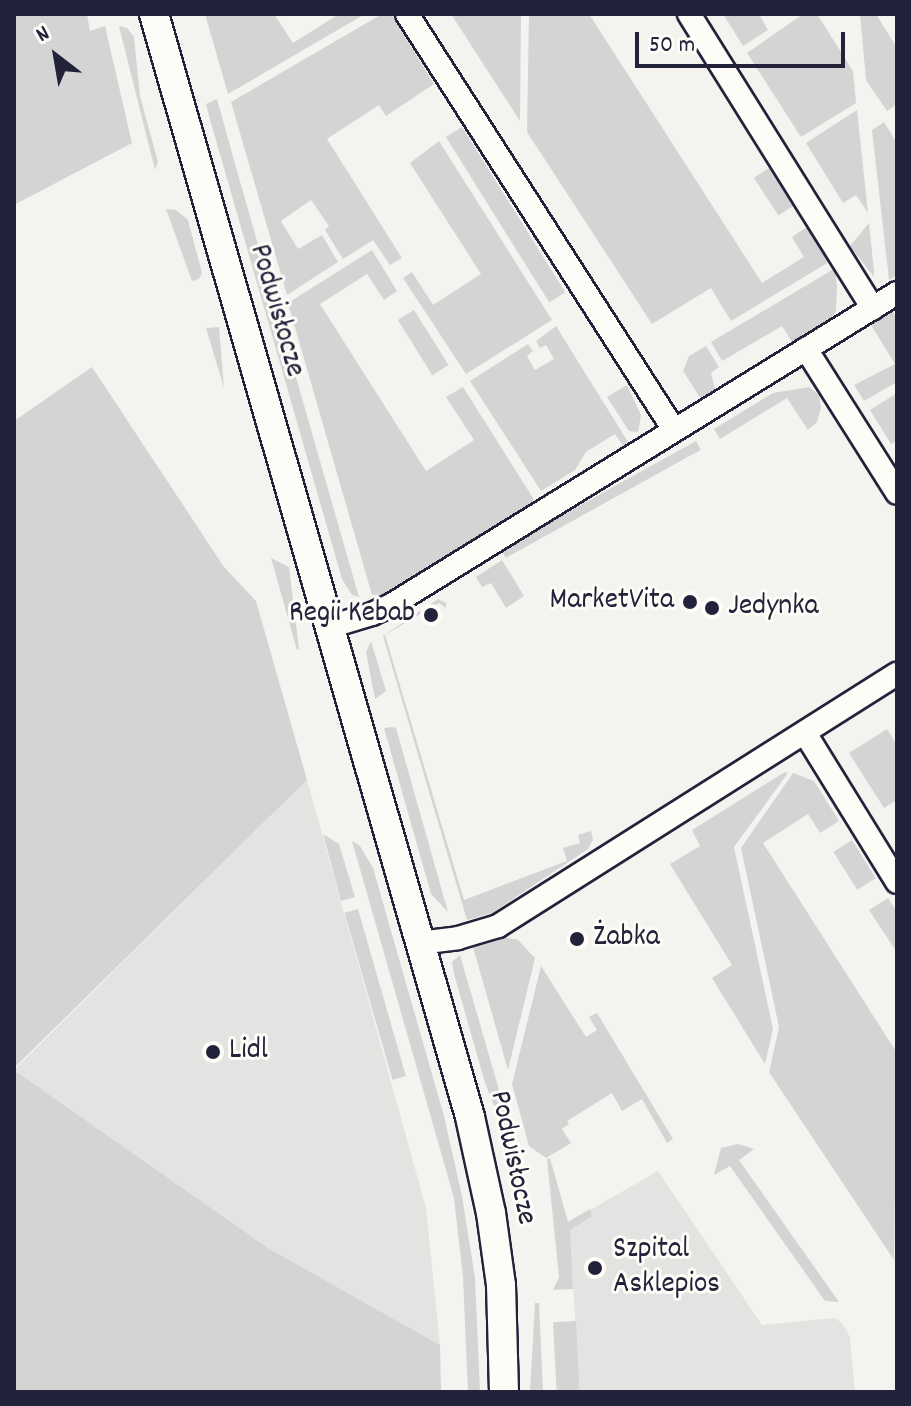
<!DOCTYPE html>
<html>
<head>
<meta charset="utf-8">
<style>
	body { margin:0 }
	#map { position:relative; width:911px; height:1406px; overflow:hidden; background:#f4f3ef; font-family:Dekko,sans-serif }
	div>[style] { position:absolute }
	.built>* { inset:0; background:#e4e3e2 }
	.green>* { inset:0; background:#d5d4d5; transform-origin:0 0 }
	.roads { filter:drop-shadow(2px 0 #22223b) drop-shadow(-2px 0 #22223b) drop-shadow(0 2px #22223b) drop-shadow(0 -2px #22223b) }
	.minor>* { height:22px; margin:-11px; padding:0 11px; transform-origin:11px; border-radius:11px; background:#fdfcf7 }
	.tertiary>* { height:28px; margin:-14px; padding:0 14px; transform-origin:14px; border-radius:14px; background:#fdfcf7 }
	.dots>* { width:22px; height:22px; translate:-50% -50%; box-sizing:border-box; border:4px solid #fdfcf7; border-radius:50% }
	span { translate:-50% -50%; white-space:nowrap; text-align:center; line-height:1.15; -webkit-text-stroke:6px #fdfcf7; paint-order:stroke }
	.street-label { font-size:30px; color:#22223b }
	.poi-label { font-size:30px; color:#22223b }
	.right { translate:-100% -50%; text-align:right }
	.left { translate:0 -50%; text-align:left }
	.frame { position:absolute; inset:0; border:16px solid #22223b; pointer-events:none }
	.north { position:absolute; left:16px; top:16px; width:80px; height:80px; -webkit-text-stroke:6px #fdfcf7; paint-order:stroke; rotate:329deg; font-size:22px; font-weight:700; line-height:32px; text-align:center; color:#22223b }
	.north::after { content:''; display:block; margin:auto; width:28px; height:36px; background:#22223b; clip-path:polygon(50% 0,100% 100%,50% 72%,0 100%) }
	.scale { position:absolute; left:635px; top:32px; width:210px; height:36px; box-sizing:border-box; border:4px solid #22223b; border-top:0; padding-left:10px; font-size:24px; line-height:28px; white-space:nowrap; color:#22223b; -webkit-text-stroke:6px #fdfcf7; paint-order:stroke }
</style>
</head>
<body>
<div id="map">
	<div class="built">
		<i style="clip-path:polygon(307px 780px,426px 1208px,440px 1345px,268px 1248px,14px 1070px)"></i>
		<i style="clip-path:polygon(658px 1171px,762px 1325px,835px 1318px,843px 1324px,850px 1337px,855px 1392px,580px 1392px,569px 1222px)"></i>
	</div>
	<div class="green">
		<i style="clip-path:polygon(14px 14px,87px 14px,90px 31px,105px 26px,132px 143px,14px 205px)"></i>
		<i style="clip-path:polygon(205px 14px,274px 14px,293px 43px,339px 14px,365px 14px,228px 94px)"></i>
		<i style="clip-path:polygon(382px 14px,391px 14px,434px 84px,386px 116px,379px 105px,327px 139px,402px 258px,390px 265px,373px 240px,343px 259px,325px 230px,329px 226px,311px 200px,281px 221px,298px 249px,322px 235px,338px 262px,287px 295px,231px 102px)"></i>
		<i style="clip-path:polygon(451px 14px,521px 14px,520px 121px)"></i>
		<i style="clip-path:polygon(529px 14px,589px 14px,762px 283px,804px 257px,792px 237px,807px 227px,829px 262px,731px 321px,711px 288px,652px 324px,527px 132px)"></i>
		<i style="clip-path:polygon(723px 14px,759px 14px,768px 30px,743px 46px)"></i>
		<i style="clip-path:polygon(803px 14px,817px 14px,853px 71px,856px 103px,801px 137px,747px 53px)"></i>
		<i style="clip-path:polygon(860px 14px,876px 14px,897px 48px,897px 104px,887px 111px,866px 80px)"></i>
		<i style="clip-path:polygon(119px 26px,127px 28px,134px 37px,140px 96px,158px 162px,155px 170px)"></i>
		<i style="clip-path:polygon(217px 99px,239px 178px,359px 597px,352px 595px,342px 579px,211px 123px,206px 104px)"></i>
		<i style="clip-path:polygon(857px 110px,868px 213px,856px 195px,843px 203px,806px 143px)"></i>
		<i style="clip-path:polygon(884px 122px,897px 143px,897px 275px,889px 280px,872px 130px)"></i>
		<i style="left:462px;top:127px;width:195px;height:19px;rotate:58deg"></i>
		<i style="clip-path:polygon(439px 141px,552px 320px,466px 374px,403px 278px,412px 272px,433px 305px,481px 274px,410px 163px)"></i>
		<i style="left:769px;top:168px;width:45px;height:18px;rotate:57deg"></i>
		<i style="clip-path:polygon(166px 209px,176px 210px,188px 220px,202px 273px,199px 279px,192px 281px)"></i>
		<i style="clip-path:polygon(869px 223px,874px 271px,874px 277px,850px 246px)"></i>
		<i style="clip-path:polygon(372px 250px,397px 291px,384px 300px,367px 274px,320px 304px,426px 471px,474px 440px,446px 397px,463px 387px,533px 498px,533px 502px,384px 594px,372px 595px,288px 303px)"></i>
		<i style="clip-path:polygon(832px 270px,835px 271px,837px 286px,836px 311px,831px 318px,792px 342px,782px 326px,722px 361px,711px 342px)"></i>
		<i style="left:414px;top:310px;width:65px;height:19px;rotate:58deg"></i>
		<i style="clip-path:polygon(893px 312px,897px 319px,897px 382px,864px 401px,854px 385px,895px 364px,871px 325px)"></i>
		<i style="clip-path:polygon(556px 326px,628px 442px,623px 446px,615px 434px,586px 452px,575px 470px,541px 491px,470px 381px,528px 344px,533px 351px,527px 356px,535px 370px,554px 359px,546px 345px,540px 348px,536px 341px)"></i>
		<i style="clip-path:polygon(219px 327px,224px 388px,206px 328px)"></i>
		<i style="clip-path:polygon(706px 346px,719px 367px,711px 373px,715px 389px,701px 399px,683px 371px,689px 356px)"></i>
		<i style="clip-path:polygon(92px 367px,224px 567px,256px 601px,307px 780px,14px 1068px,14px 421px)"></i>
		<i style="clip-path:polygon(627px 385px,641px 415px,638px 432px,629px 431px,607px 397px)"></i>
		<i style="clip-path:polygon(809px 387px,819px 395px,821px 407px,817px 422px,808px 430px,787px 398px,720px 439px,714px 429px,773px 393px)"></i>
		<i style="clip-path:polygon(897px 393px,897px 440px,891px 444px,870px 410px)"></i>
		<i style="left:696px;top:441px;width:10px;height:223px;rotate:61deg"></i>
		<i style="clip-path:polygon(271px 558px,289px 567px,299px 649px,297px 650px)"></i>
		<i style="clip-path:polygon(502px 560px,524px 596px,506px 608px,491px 583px,482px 587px,476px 577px)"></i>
		<i style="clip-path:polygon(438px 599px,446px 603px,446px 608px,439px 603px,385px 635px,464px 900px,567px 861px,563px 848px,580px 843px,578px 835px,591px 831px,593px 840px,588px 849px,492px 913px,467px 920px,383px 636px)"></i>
		<i style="clip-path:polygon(371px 641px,386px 691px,375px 699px,366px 652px)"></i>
		<i style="clip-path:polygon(392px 727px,396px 728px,448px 912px,431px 894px,384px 728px)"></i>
		<i style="clip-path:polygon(887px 729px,897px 745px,897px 800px,884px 808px,849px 753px)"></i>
		<i style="clip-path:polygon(785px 772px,788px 773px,734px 847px,773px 1029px,765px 1064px,712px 978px,732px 965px,670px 864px,700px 846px,692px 830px)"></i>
		<i style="clip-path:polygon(793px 773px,814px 781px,839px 821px,820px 833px,808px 814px,763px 843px,897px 1053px,894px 1260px,769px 1072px,779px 1027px,741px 848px)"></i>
		<i style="clip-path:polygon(323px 834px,339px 844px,355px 897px,341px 901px)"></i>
		<i style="left:852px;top:840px;width:45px;height:22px;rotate:58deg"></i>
		<i style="clip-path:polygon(352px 841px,360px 846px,373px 868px,444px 1116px,462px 1196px,475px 1278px,480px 1392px,468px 1392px,463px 1277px,454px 1198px)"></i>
		<i style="clip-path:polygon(888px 898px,897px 912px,897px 946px,894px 948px,869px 910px)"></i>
		<i style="left:358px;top:909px;width:174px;height:14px;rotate:74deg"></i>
		<i style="clip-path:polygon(503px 937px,518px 940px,535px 958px,508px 1070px,473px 947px)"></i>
		<i style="clip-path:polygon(460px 955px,519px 1159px,516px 1160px,485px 1083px,454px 974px,452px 962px)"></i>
		<i style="clip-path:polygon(541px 966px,586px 1037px,597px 1030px,589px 1017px,597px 1013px,673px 1139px,667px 1143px,642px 1099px,622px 1111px,612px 1093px,567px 1121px,569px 1124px,562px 1129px,571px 1143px,546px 1158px,529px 1146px,512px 1084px)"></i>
		<i style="clip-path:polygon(14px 1070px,268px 1248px,440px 1345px,441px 1392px,14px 1392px)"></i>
		<i style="clip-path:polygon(738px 1144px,754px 1149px,739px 1160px,839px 1302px,825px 1301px,730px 1166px,714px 1175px,721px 1148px)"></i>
		<i style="clip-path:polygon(550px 1158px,568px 1222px,590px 1209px,592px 1216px,570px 1230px,573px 1289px,553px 1290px,559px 1277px,547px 1159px)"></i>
		<i style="clip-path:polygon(535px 1303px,539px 1303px,543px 1392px,530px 1392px)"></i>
		<i style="left:576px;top:1321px;width:71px;height:23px;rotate:87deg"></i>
	</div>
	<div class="roads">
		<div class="minor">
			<i style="left:407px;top:14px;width:494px;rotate:57.3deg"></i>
			<i style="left:689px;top:14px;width:347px;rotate:58deg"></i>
			<i style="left:806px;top:349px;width:170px;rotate:57.7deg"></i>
			<i style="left:329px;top:627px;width:45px;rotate:-16.8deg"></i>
			<i style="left:372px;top:614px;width:23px;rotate:-25deg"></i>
			<i style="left:393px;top:604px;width:592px;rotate:-31.68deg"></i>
			<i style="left:805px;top:733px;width:175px;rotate:58.3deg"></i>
			<i style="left:419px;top:943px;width:39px;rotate:-7deg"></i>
			<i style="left:458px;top:938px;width:42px;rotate:-16.7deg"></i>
			<i style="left:498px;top:926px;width:472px;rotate:-32.3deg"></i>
		</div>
		<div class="tertiary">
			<i style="left:154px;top:14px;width:1147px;rotate:74.01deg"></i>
			<i style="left:470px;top:1117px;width:98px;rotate:77.7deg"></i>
			<i style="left:491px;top:1213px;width:73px;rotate:82.1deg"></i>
			<i style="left:501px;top:1285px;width:107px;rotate:88.4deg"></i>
		</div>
	</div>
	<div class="dots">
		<i style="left:690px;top:602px;background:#22223b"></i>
		<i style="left:712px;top:608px;background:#22223b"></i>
		<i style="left:431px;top:615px;background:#22223b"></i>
		<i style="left:577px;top:939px;background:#22223b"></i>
		<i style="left:213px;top:1052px;background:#22223b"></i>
		<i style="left:595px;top:1268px;background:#22223b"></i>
	</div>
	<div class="street-label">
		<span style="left:275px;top:311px;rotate:74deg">Podwisłocze</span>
		<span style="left:511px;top:1158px;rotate:78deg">Podwisłocze</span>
	</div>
	<div class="poi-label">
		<span class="right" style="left:674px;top:602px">MarketVita</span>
		<span class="left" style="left:728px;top:608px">Jedynka</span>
		<span class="right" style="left:415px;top:615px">Regii Kebab</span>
		<span class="left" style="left:593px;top:939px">Żabka</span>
		<span class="left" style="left:229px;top:1052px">Lidl</span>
		<span class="left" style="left:613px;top:1268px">Szpital<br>Asklepios</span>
	</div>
	<div class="frame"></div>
	<div class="north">N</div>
	<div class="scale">50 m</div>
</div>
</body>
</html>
